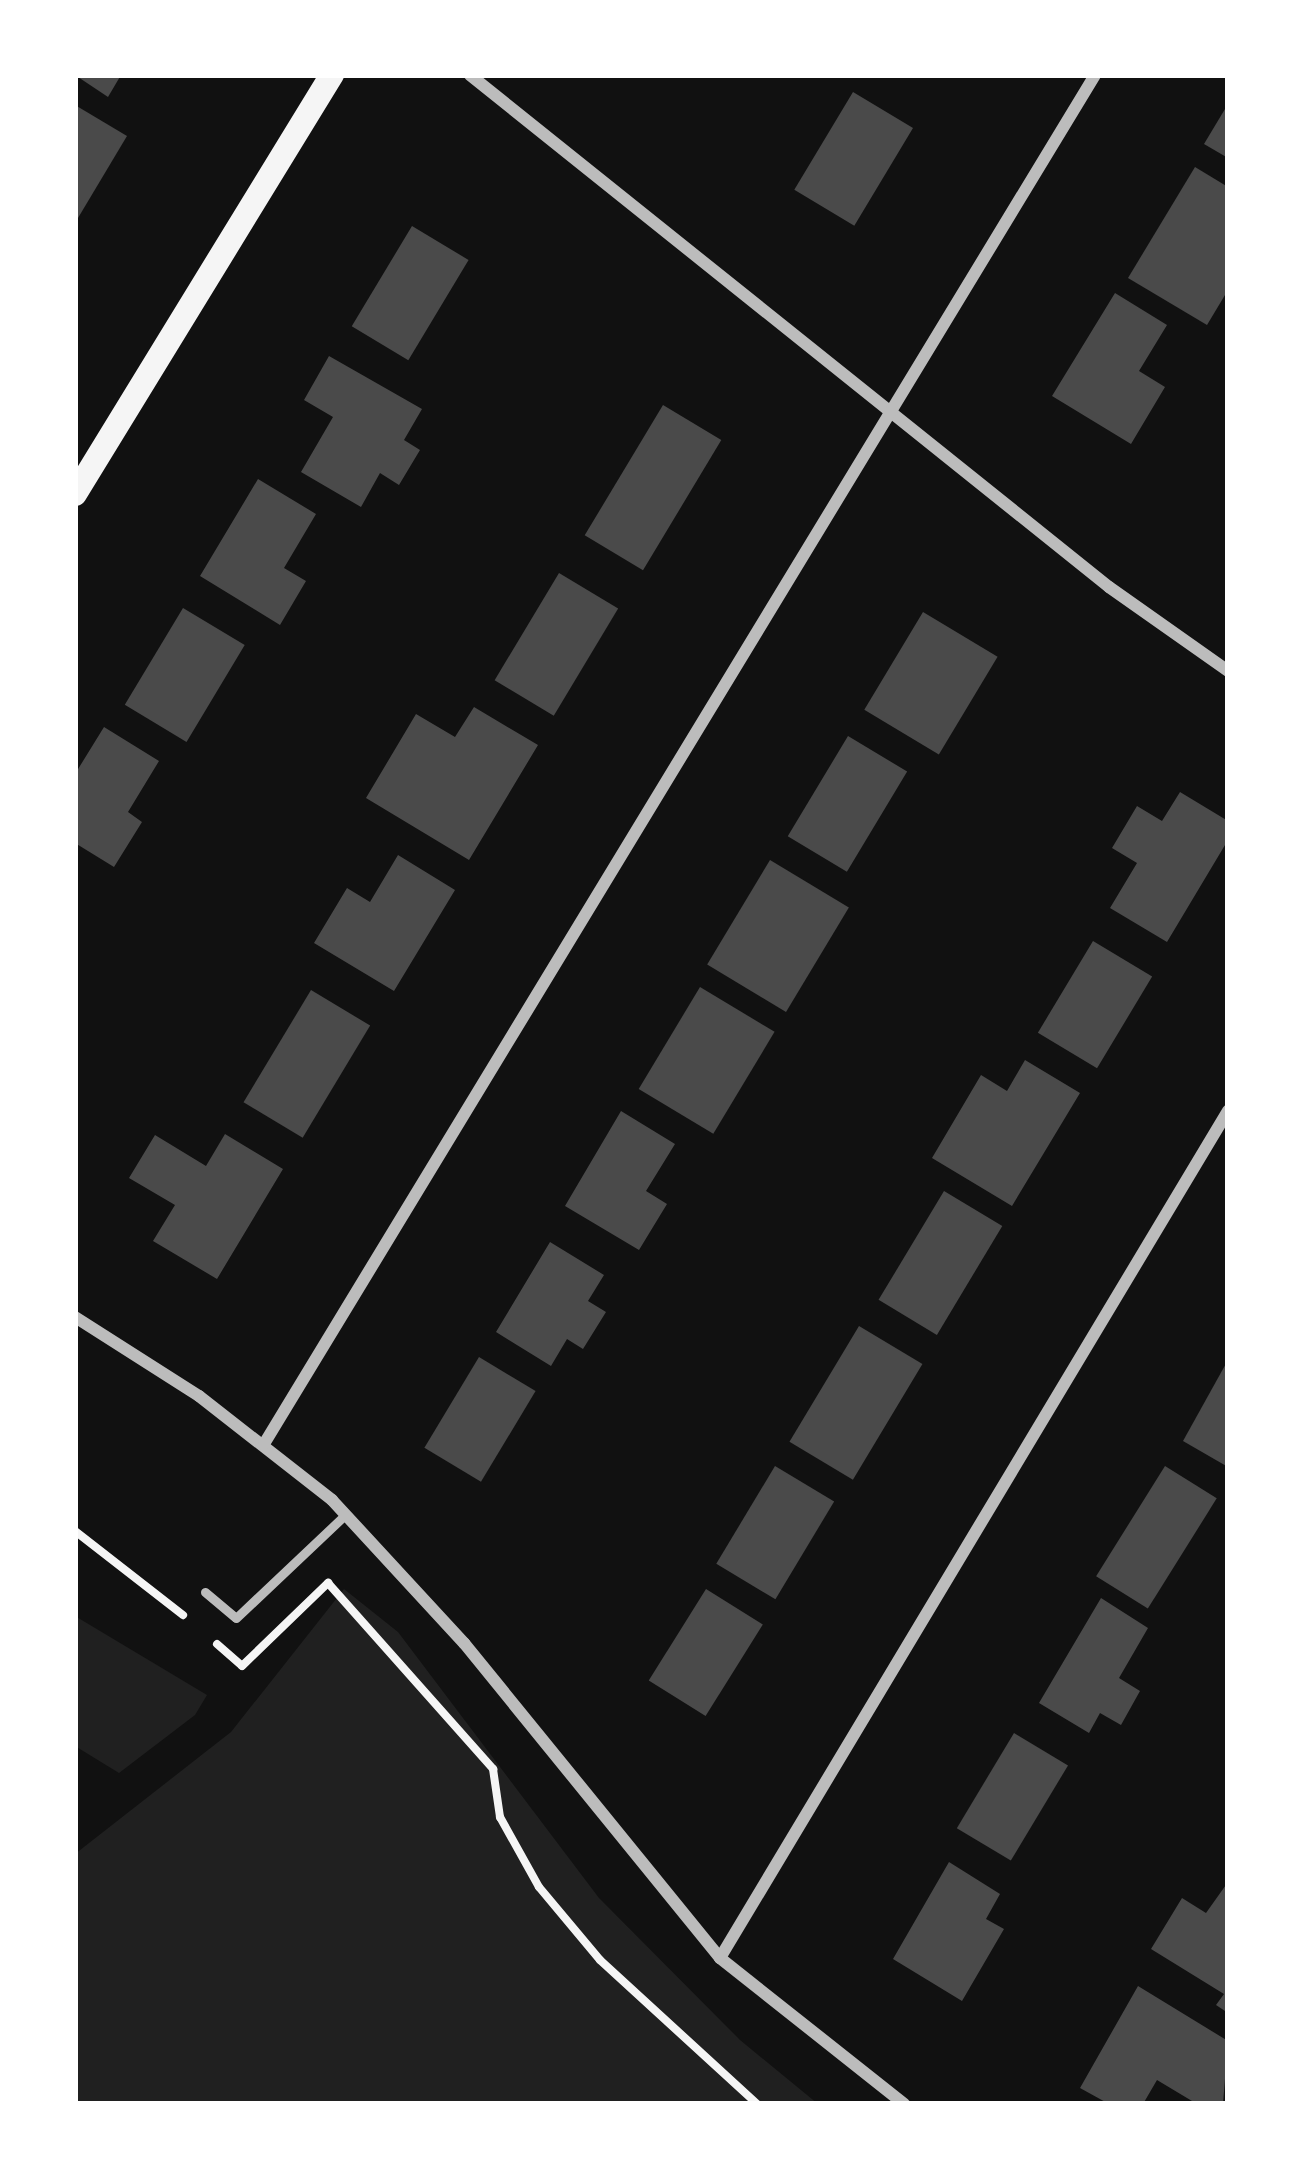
<!DOCTYPE html>
<html>
<head>
<meta charset="utf-8">
<style>
	body { margin:0 }
	#map { position:relative; width:1303px; height:2179px; overflow:hidden; background:#111; font-family:"Source Sans 3",sans-serif }
	div>[style] { position:absolute }
	.green>* { inset:0; background:#202020 }
	.building>* { inset:0; background:#4a4a4a; transform-origin:0 0 }
	.path>* { height:8px; margin:-4px; padding:0 4px; transform-origin:4px; border-radius:4px; background:#f5f5f5 }
	.service>* { height:9px; margin:-4.5px; padding:0 4.5px; transform-origin:4.5px; border-radius:4.5px; background:#bcbcbc }
	.minor>* { height:12px; margin:-6px; padding:0 6px; transform-origin:6px; border-radius:6px; background:#bcbcbc }
	.secondary>* { height:24px; margin:-12px; padding:0 12px; transform-origin:12px; border-radius:12px; background:#f5f5f5 }
	span { translate:-50% -50%; white-space:nowrap; text-align:center; line-height:1.15; -webkit-text-stroke:10px #fff; paint-order:stroke }
	.frame { position:absolute; inset:0; border:78px solid #fff; pointer-events:none }
</style>
</head>
<body>
<div id="map">
	<div class="green">
		<i style="clip-path:polygon(344px 1589px,398px 1632px,599px 1898px,740px 2040px,818px 2104px,75px 2104px,75px 1854px,231px 1732px)"></i>
		<i style="clip-path:polygon(75px 1616px,207px 1695px,195px 1715px,119px 1773px,75px 1746px)"></i>
	</div>
	<div class="building">
		<i style="clip-path:polygon(75px 75px,121px 75px,108px 97px)"></i>
		<i style="left:853px;top:92px;width:70px;height:114px;rotate:31deg"></i>
		<i style="clip-path:polygon(1228px 104px,1228px 158px,1204px 144px)"></i>
		<i style="clip-path:polygon(75px 105px,127px 136px,75px 223px)"></i>
		<i style="clip-path:polygon(1195px 167px,1228px 187px,1228px 290px,1207px 325px,1128px 278px)"></i>
		<i style="left:412px;top:226px;width:66px;height:117px;rotate:31deg"></i>
		<i style="clip-path:polygon(1115px 293px,1167px 325px,1139px 371px,1165px 387px,1131px 444px,1052px 396px)"></i>
		<i style="clip-path:polygon(329px 356px,422px 409px,404px 440px,420px 450px,399px 485px,380px 473px,361px 507px,301px 472px,333px 417px,304px 400px)"></i>
		<i style="left:663px;top:405px;width:68px;height:152px;rotate:31deg"></i>
		<i style="clip-path:polygon(258px 479px,316px 514px,284px 568px,306px 581px,280px 625px,200px 576px)"></i>
		<i style="left:559px;top:573px;width:69px;height:125px;rotate:31deg"></i>
		<i style="left:183px;top:608px;width:72px;height:113px;rotate:31deg"></i>
		<i style="left:923px;top:612px;width:87px;height:114px;rotate:31deg"></i>
		<i style="clip-path:polygon(474px 707px,538px 745px,469px 860px,366px 798px,416px 714px,455px 737px)"></i>
		<i style="clip-path:polygon(104px 727px,159px 761px,128px 812px,142px 822px,114px 867px,75px 843px,75px 774px)"></i>
		<i style="left:848px;top:736px;width:69px;height:117px;rotate:31deg"></i>
		<i style="clip-path:polygon(1180px 792px,1228px 821px,1228px 840px,1167px 942px,1110px 908px,1137px 863px,1112px 848px,1137px 806px,1162px 821px)"></i>
		<i style="clip-path:polygon(398px 855px,455px 890px,394px 991px,314px 943px,347px 888px,370px 902px)"></i>
		<i style="left:770px;top:860px;width:92px;height:122px;rotate:31deg"></i>
		<i style="left:1093px;top:941px;width:69px;height:107px;rotate:31deg"></i>
		<i style="left:700px;top:987px;width:87px;height:119px;rotate:31deg"></i>
		<i style="left:311px;top:990px;width:69px;height:131px;rotate:31deg"></i>
		<i style="clip-path:polygon(1025px 1060px,1080px 1093px,1012px 1206px,932px 1158px,981px 1075px,1007px 1091px)"></i>
		<i style="clip-path:polygon(621px 1111px,675px 1144px,646px 1191px,667px 1204px,639px 1250px,565px 1206px)"></i>
		<i style="clip-path:polygon(225px 1134px,283px 1169px,217px 1279px,153px 1241px,175px 1205px,129px 1178px,155px 1135px,206px 1166px)"></i>
		<i style="left:944px;top:1191px;width:68px;height:127px;rotate:31deg"></i>
		<i style="clip-path:polygon(550px 1242px,604px 1275px,588px 1301px,606px 1312px,583px 1349px,567px 1339px,551px 1366px,496px 1332px)"></i>
		<i style="left:859px;top:1326px;width:74px;height:135px;rotate:31deg"></i>
		<i style="left:479px;top:1357px;width:66px;height:106px;rotate:31deg"></i>
		<i style="clip-path:polygon(1228px 1360px,1228px 1467px,1183px 1441px)"></i>
		<i style="left:775px;top:1466px;width:69px;height:114px;rotate:31deg"></i>
		<i style="left:1165px;top:1466px;width:61px;height:130px;rotate:32deg"></i>
		<i style="left:706px;top:1589px;width:67px;height:108px;rotate:32deg"></i>
		<i style="clip-path:polygon(1101px 1598px,1148px 1628px,1119px 1678px,1140px 1691px,1121px 1725px,1100px 1713px,1089px 1733px,1039px 1703px)"></i>
		<i style="left:1014px;top:1733px;width:63px;height:111px;rotate:31deg"></i>
		<i style="clip-path:polygon(949px 1862px,1000px 1894px,986px 1919px,1004px 1929px,962px 2001px,893px 1959px)"></i>
		<i style="clip-path:polygon(1228px 1882px,1228px 2013px,1216px 2005px,1224px 1994px,1151px 1949px,1182px 1898px,1206px 1913px)"></i>
		<i style="clip-path:polygon(1138px 1986px,1228px 2041px,1223px 2104px,1197px 2104px,1157px 2080px,1143px 2104px,1109px 2104px,1080px 2088px)"></i>
	</div>
	<div class="path">
		<i style="left:75px;top:1531px;width:137px;rotate:37.9deg"></i>
		<i style="left:217px;top:1644px;width:33px;rotate:41deg"></i>
		<i style="left:242px;top:1666px;width:120px;rotate:-44deg"></i>
		<i style="left:328px;top:1583px;width:249px;rotate:48.4deg"></i>
		<i style="left:493px;top:1769px;width:49px;rotate:81.7deg"></i>
		<i style="left:500px;top:1817px;width:80px;rotate:60.9deg"></i>
		<i style="left:539px;top:1887px;width:95px;rotate:50.1deg"></i>
		<i style="left:600px;top:1960px;width:213px;rotate:42.5deg"></i>
	</div>
	<div class="service">
		<i style="left:205px;top:1592px;width:40px;rotate:40deg"></i>
		<i style="left:236px;top:1618px;width:151px;rotate:-43.4deg"></i>
	</div>
	<div class="minor">
		<i style="left:470px;top:75px;width:819px;rotate:38.7deg"></i>
		<i style="left:1109px;top:587px;width:146px;rotate:35.2deg"></i>
		<i style="left:75px;top:1317px;width:147px;rotate:32.5deg"></i>
		<i style="left:199px;top:1396px;width:169px;rotate:38deg"></i>
		<i style="left:332px;top:1500px;width:195px;rotate:47.3deg"></i>
		<i style="left:464px;top:1643px;width:406px;rotate:50.9deg"></i>
		<i style="left:720px;top:1958px;width:235px;rotate:38.4deg"></i>
		<i style="left:264px;top:1444px;width:1601px;rotate:-58.74deg"></i>
		<i style="left:720px;top:1958px;width:988px;rotate:-59.05deg"></i>
	</div>
	<div class="secondary">
		<i style="left:75px;top:494px;width:492px;rotate:-58.5deg"></i>
	</div>
	<div class="frame"></div>
</div>
</body>
</html>
